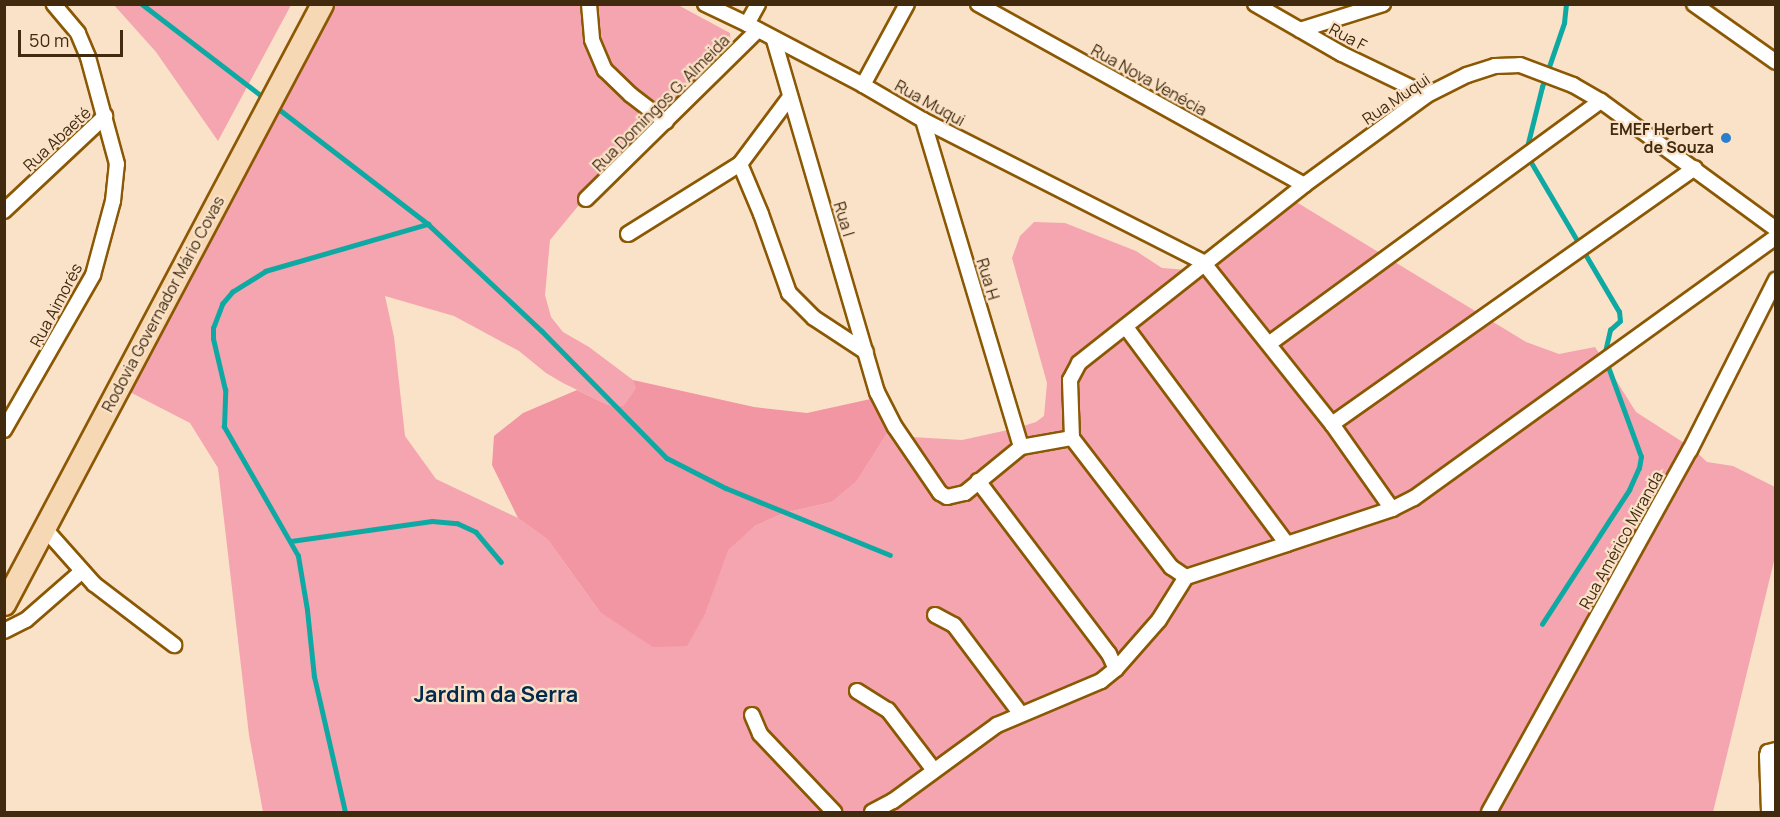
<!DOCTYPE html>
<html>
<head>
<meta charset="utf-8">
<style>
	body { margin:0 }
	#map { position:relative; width:1780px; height:817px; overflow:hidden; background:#fae2c8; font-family:Manrope,sans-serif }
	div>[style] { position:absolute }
	.green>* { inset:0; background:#f4a5af }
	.forest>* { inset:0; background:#f396a3 }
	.stream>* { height:4.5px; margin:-2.25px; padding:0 2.25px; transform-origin:2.25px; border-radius:2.25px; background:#0fa9a4 }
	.roads { filter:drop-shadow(2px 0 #8b5803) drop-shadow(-2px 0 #8b5803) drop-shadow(0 2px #8b5803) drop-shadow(0 -2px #8b5803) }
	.street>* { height:14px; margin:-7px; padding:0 7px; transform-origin:7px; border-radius:7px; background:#fff }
	.primary>* { height:21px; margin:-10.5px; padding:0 10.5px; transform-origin:10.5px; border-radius:10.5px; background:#f7d8b4 }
	.dots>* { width:16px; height:16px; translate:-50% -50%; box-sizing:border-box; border:3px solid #fae2c8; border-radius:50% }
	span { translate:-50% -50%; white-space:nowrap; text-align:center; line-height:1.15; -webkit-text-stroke:4.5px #fae2c8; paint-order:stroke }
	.street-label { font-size:16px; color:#412a0d }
	.poi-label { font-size:16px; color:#412a0d; font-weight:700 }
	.right { translate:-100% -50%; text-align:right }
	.district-label { font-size:22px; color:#002a4e; font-weight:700 }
	.frame { position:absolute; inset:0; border:6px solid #412a0d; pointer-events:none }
	.scale { position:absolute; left:18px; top:30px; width:105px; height:27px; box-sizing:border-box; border:3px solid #412a0d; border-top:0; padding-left:8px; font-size:18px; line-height:21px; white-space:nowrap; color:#412a0d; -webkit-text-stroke:4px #fae2c8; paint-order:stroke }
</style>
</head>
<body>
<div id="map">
	<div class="green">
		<i style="clip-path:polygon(114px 5px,291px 5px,218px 141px,156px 52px)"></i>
		<i style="clip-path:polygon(329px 5px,678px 5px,730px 33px,731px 47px,701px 79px,627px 147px,550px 240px,545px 295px,551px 317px,563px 332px,589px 347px,633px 380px,637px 387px,623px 406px,608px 405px,563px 383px,546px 373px,519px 351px,454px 316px,385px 296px,394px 337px,405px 436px,436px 479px,518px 518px,548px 540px,600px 612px,706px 612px,727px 550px,755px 526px,784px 513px,832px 502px,857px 481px,891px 427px,912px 437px,962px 440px,1017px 428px,1036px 422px,1044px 416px,1047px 383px,1012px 258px,1020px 236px,1034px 222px,1065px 223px,1136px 251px,1162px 268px,1188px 270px,1293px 200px,1526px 342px,1559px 354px,1595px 347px,1636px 412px,1692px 448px,1707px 462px,1733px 466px,1775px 487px,1775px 557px,1713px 812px,263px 812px,249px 735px,218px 468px,190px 423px,124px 389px)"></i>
	</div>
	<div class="forest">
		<i style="clip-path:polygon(633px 380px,754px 407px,807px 413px,875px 398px,891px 427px,857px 481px,832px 502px,784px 513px,755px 526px,728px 550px,706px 612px,687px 646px,653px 647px,600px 612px,548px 540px,518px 518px,492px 465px,494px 436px,523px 413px,577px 390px,608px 405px,623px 406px,636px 388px)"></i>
	</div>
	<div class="stream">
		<i style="left:142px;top:4px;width:156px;rotate:37.5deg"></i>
		<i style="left:275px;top:106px;width:193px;rotate:37.6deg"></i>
		<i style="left:428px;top:224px;width:156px;rotate:43.2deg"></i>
		<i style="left:542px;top:331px;width:178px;rotate:45.5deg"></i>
		<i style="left:667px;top:458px;width:66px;rotate:27deg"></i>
		<i style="left:726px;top:488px;width:177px;rotate:22.2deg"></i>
		<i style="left:291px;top:541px;width:142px;rotate:-8.1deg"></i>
		<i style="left:432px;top:521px;width:25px;rotate:5deg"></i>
		<i style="left:457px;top:523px;width:21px;rotate:25deg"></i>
		<i style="left:476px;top:532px;width:39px;rotate:50deg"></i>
		<i style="left:1542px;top:624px;width:160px;rotate:-57deg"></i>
		<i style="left:1629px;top:490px;width:24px;rotate:-66deg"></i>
		<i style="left:1639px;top:468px;width:11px;rotate:-80deg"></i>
		<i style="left:1641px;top:457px;width:108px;rotate:-110.1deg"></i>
		<i style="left:1604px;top:356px;width:27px;rotate:-77deg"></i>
		<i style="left:1610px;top:330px;width:13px;rotate:-42deg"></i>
		<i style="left:1620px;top:321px;width:9px;rotate:-96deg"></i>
		<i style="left:1619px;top:312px;width:175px;rotate:-120.5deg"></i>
		<i style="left:1530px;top:161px;width:14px;rotate:-102deg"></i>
		<i style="left:1527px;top:147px;width:62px;rotate:-76deg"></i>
		<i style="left:1542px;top:87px;width:68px;rotate:-71deg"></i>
		<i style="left:1564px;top:23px;width:19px;rotate:-84deg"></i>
		<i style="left:345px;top:812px;width:139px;rotate:-102.9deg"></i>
		<i style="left:314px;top:677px;width:67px;rotate:-96deg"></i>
		<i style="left:307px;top:610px;width:55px;rotate:-99.5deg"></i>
		<i style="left:298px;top:556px;width:149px;rotate:-119.8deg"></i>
		<i style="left:224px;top:427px;width:37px;rotate:-88deg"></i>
		<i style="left:225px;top:390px;width:52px;rotate:-103.2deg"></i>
		<i style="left:213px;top:339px;width:11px;rotate:-90deg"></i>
		<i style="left:213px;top:328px;width:26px;rotate:-69deg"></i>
		<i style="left:222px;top:304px;width:16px;rotate:-50deg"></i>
		<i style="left:232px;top:292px;width:39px;rotate:-32deg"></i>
		<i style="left:265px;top:271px;width:170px;rotate:-16.1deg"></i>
	</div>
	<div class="roads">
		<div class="street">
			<i style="left:589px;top:4px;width:36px;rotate:85deg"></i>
			<i style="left:592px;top:40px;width:33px;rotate:67deg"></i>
			<i style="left:605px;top:70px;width:36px;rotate:44deg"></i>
			<i style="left:631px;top:95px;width:44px;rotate:37.6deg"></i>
			<i style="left:705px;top:4px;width:47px;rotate:25.5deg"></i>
			<i style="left:747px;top:24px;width:131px;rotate:27.7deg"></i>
			<i style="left:863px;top:85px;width:69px;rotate:30.3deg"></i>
			<i style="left:923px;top:120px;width:314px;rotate:26.9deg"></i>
			<i style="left:1203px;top:262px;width:207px;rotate:51.5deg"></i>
			<i style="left:1332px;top:424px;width:104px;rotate:54.8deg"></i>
			<i style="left:1392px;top:509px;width:25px;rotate:-27deg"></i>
			<i style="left:1414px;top:498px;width:446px;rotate:-35.8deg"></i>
			<i style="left:978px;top:4px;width:373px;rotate:29deg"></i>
			<i style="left:1255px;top:4px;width:100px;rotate:29.9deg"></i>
			<i style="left:1342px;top:54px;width:94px;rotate:25.8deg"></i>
			<i style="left:1694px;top:4px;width:100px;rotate:35.3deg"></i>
			<i style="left:747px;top:24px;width:23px;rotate:-61deg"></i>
			<i style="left:1300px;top:30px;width:87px;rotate:-17.4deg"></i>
			<i style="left:774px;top:40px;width:367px;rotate:73.7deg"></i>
			<i style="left:877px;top:392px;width:39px;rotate:63deg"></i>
			<i style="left:895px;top:427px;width:80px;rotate:55.7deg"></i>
			<i style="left:940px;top:493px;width:8px;rotate:30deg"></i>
			<i style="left:947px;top:497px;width:18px;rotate:-13deg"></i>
			<i style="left:965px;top:493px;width:72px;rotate:-39.4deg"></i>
			<i style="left:1021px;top:447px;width:52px;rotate:-10deg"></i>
			<i style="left:1072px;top:438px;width:58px;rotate:-92deg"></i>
			<i style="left:1070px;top:380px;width:19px;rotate:-62deg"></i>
			<i style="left:1079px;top:363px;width:287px;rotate:-38.3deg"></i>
			<i style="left:1304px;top:185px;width:152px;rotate:-36.2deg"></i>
			<i style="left:1427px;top:95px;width:45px;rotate:-26.6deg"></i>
			<i style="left:1467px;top:75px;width:29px;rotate:-18deg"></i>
			<i style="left:1495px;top:66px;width:25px;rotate:-2deg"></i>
			<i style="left:1520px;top:65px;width:57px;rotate:20.7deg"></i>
			<i style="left:1573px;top:85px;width:32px;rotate:30deg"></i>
			<i style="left:1601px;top:101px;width:217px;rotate:36.2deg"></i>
			<i style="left:863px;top:85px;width:92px;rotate:-61.5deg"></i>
			<i style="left:923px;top:120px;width:341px;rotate:73.3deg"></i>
			<i style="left:740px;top:164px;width:54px;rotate:67.2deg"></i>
			<i style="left:761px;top:214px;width:84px;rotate:70.5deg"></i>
			<i style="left:789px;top:293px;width:35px;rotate:45deg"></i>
			<i style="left:814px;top:318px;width:62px;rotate:33.2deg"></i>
			<i style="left:586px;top:199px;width:241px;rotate:-44.5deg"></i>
			<i style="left:4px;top:211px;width:139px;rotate:-43.2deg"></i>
			<i style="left:628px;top:234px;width:132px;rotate:-32deg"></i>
			<i style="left:740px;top:164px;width:84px;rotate:-53.3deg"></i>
			<i style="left:1270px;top:343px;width:410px;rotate:-36.2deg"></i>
			<i style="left:1332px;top:424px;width:444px;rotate:-35.2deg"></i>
			<i style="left:4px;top:430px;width:179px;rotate:-60.1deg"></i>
			<i style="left:93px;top:275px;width:77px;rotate:-74.9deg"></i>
			<i style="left:113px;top:201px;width:37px;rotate:-84deg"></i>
			<i style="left:117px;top:164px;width:111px;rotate:-105.2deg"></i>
			<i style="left:88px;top:57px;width:26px;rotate:-113deg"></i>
			<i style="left:78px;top:33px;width:38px;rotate:-130deg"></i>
			<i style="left:1072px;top:438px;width:163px;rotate:52.5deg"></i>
			<i style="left:1171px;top:567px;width:18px;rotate:34deg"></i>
			<i style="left:1186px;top:577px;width:106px;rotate:-18.1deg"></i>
			<i style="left:1287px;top:544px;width:270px;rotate:-126.6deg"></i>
			<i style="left:45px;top:529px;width:74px;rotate:48.3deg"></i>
			<i style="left:94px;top:584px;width:101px;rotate:37.3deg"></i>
			<i style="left:1287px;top:544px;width:111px;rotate:-18.4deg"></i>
			<i style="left:935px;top:615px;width:21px;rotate:28deg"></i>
			<i style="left:954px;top:625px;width:110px;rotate:53.1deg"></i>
			<i style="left:4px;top:631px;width:25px;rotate:-27deg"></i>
			<i style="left:26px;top:620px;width:73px;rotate:-41.1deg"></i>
			<i style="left:1116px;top:669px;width:65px;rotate:-48.7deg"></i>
			<i style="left:1159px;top:620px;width:51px;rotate:-57.9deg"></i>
			<i style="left:857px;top:691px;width:36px;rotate:32deg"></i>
			<i style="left:888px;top:710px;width:74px;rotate:52.7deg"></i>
			<i style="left:752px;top:715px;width:21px;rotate:67deg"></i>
			<i style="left:760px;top:734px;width:108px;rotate:46.5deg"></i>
			<i style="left:872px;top:812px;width:24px;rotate:-28deg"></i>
			<i style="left:893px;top:801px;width:129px;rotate:-36.2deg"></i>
			<i style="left:997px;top:725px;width:113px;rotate:-22.9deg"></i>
			<i style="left:1101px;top:681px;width:19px;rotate:-39deg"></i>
			<i style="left:1116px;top:669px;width:17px;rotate:-115deg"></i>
			<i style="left:1109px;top:654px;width:217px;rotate:-127.1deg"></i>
			<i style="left:1489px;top:812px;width:414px;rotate:-61deg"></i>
			<i style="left:1690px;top:450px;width:191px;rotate:-63.2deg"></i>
			<i style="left:1769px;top:812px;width:56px;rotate:-92deg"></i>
			<i style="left:1767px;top:756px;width:4px;rotate:-76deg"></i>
			<i style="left:1768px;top:752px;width:8px;rotate:-14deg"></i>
		</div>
		<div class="primary">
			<i style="left:4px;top:604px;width:679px;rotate:-62.08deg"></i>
		</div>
	</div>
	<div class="dots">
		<i style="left:1726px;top:138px;background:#2a7fcd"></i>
	</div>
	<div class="street-label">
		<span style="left:1348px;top:37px;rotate:28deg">Rua F</span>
		<span style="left:1149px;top:80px;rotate:29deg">Rua Nova Venécia</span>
		<span style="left:1396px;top:99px;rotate:-34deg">Rua Muqui</span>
		<span style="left:661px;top:103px;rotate:-45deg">Rua Domingos G. Almeida</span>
		<span style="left:930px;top:103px;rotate:29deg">Rua Muqui</span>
		<span style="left:57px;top:139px;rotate:-43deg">Rua Abaeté</span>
		<span style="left:844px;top:219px;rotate:73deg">Rua I</span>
		<span style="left:988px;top:279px;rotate:73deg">Rua H</span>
		<span style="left:163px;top:304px;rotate:-62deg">Rodovia Governador Mário Covas</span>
		<span style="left:56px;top:305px;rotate:-62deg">Rua Aimorés</span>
		<span style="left:1621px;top:540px;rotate:-61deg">Rua Américo Miranda</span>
	</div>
	<div class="poi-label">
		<span class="right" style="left:1714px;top:138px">EMEF Herbert<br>de Souza</span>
	</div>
	<div class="district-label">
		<span style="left:496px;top:695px">Jardim da Serra</span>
	</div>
	<div class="frame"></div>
	<div class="scale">50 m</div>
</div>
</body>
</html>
